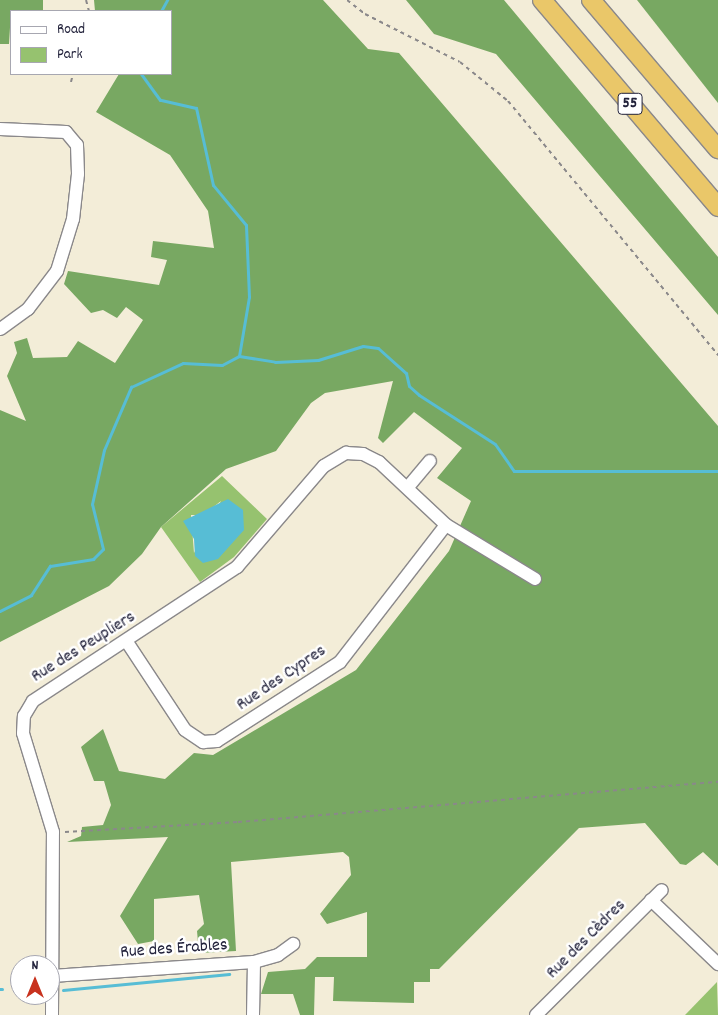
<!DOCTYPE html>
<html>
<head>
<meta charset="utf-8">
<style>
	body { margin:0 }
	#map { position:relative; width:718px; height:1015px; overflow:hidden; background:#f3edd8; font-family:Dekko,sans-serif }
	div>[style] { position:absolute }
	.green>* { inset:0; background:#96c26f }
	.forest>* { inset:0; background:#78a862 }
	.water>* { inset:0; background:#57bdd5 }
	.stream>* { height:3px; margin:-1.5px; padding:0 1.5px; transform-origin:1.5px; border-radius:1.5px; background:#57bdd5 }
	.path>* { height:2px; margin-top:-1px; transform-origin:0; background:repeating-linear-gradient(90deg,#8a888a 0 4px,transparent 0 8px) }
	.roads { filter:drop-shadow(1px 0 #8a888a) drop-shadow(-1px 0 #8a888a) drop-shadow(0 1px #8a888a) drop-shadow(0 -1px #8a888a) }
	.minor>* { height:12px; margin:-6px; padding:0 6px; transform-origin:6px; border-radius:6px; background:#fff }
	.highway>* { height:18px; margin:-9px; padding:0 9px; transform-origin:9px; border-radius:9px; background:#eac769 }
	span { translate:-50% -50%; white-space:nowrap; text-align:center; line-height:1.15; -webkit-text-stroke:5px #fff; paint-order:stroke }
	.shield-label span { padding:1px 4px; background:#fff; border:1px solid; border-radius:4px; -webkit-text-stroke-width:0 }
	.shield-label { font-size:16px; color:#22223b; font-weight:700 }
	.street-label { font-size:18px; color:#22223b }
	.legend { position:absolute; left:10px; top:10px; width:162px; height:65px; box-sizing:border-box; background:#fff; border:1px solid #a7a7b1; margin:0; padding:6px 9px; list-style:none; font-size:15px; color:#22223b }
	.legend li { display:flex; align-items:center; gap:10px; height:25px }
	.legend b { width:25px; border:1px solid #a7a7b1 }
	.north { position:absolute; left:10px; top:955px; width:50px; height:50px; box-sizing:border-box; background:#fff; border:1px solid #a7a7b1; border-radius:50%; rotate:0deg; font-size:14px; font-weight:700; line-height:20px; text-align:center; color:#22223b }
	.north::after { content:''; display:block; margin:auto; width:18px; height:22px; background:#c8321e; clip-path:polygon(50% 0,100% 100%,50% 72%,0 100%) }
</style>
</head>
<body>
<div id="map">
	<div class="green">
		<i style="clip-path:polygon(evenodd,222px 476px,267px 519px,234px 557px,200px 582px,161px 527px,222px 476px,221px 501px,194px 553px,191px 515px,203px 515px,221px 501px)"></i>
		<i style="clip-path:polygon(717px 982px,718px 1015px,685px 1015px)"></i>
	</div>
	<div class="forest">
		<i style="clip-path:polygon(0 0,43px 0,43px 11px,11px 11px,9px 44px,0 44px)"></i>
		<i style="clip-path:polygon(94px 0,323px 0,368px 49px,399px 53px,718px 426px,718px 866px,703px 852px,686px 865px,680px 864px,645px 823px,579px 828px,439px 969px,430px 969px,430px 982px,414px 982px,414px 1003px,333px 1001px,334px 977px,315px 977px,314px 1015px,300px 1015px,293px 994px,261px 994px,268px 972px,305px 969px,317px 957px,367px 957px,367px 912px,327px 924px,320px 914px,351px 875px,349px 857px,343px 852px,231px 862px,236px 951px,199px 953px,197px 931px,204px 924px,199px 895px,154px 899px,154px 941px,138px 944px,120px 916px,168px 837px,67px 842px,81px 836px,82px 827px,103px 825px,111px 805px,104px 781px,94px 781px,81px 747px,103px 729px,119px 771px,165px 779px,194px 753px,213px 755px,356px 670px,449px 551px,471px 501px,437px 478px,462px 448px,414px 412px,383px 443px,378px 438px,393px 381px,325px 393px,311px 403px,276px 451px,226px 469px,161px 527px,142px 554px,109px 586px,0 642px,0 410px,26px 421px,7px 376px,17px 353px,14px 342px,27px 338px,33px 358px,67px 357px,78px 341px,115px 363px,143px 320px,126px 307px,117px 318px,103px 310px,91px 313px,64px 284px,68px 271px,159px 285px,167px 260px,151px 257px,153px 241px,214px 248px,208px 211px,170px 155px,96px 112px,119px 74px,171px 74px,171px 11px,95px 11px)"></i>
		<i style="clip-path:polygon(406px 0,504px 0,718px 257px,718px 315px,496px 54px,434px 34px)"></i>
		<i style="clip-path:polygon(637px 0,718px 0,718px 103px)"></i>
	</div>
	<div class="water">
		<i style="clip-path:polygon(228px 499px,243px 510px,244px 530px,218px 559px,203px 563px,195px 556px,194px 539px,183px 521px)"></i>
	</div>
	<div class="stream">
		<i style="left:161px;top:11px;width:13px;rotate:-61deg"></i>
		<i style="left:239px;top:356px;width:36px;rotate:9deg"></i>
		<i style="left:275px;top:362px;width:43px;rotate:-2.7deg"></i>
		<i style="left:318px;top:360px;width:47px;rotate:-17.3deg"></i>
		<i style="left:363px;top:346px;width:15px;rotate:8deg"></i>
		<i style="left:378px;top:348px;width:38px;rotate:42deg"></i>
		<i style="left:406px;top:373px;width:13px;rotate:77deg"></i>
		<i style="left:409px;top:386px;width:13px;rotate:42deg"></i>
		<i style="left:419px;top:395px;width:90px;rotate:32.8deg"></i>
		<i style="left:495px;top:444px;width:33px;rotate:55deg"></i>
		<i style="left:514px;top:471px;width:204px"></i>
		<i style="left:0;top:611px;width:35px;rotate:-27deg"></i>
		<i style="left:31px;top:595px;width:35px;rotate:-57deg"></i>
		<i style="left:50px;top:566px;width:44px;rotate:-9.2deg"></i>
		<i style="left:93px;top:559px;width:14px;rotate:-45deg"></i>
		<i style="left:103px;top:549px;width:46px;rotate:-103.7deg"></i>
		<i style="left:92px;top:504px;width:55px;rotate:-77.5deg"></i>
		<i style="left:104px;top:450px;width:69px;rotate:-66.8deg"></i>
		<i style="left:131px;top:387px;width:57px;rotate:-24.8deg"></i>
		<i style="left:183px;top:363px;width:39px;rotate:3deg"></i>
		<i style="left:222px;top:365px;width:19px;rotate:-28deg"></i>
		<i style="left:239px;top:356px;width:60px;rotate:-80.4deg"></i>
		<i style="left:249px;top:297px;width:72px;rotate:-92.4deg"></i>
		<i style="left:246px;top:225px;width:52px;rotate:-129.5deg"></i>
		<i style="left:213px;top:185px;width:79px;rotate:-102.4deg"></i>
		<i style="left:196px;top:108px;width:37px;rotate:-167deg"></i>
		<i style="left:160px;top:100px;width:32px;rotate:-126deg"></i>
		<i style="left:0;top:989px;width:2px"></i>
		<i style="left:63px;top:990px;width:167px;rotate:-5.5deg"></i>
	</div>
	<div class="path">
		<i style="left:86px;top:0;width:11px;rotate:75deg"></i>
		<i style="left:347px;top:0;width:23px;rotate:38deg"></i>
		<i style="left:365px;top:14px;width:106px;rotate:26.8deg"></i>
		<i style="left:460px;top:62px;width:62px;rotate:39.1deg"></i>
		<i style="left:508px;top:101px;width:330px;rotate:50.4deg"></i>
		<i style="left:71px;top:82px;width:8px;rotate:-76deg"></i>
		<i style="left:65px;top:832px;width:173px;rotate:-3.3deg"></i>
		<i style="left:238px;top:822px;width:482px;rotate:-4.8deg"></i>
	</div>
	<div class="roads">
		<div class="minor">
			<i style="left:0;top:129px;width:66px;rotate:2.6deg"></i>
			<i style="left:66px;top:132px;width:17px;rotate:50deg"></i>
			<i style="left:77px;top:145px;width:29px;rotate:88deg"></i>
			<i style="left:78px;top:174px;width:45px;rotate:96.3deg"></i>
			<i style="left:73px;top:219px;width:54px;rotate:107.1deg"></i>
			<i style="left:57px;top:271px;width:48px;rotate:127.3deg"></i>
			<i style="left:28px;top:309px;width:34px;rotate:144deg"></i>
			<i style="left:408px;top:487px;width:34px;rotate:-50deg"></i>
			<i style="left:127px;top:642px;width:105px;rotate:56.6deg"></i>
			<i style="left:185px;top:730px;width:22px;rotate:34deg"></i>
			<i style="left:203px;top:742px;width:14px;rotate:-4deg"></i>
			<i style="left:217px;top:741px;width:146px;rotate:-32.7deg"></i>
			<i style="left:340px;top:662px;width:173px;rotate:-52.3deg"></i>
			<i style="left:651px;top:900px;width:93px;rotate:43.7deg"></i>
			<i style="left:52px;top:976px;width:202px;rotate:-4deg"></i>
			<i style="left:254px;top:962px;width:25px;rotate:-16deg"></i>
			<i style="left:278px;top:955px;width:19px;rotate:-36deg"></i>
			<i style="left:52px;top:1015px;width:183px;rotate:-89.7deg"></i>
			<i style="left:53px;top:832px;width:103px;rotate:-106.9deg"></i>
			<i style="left:23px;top:733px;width:17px;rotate:-87deg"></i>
			<i style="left:24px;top:716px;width:17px;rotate:-59deg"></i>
			<i style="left:33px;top:701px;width:244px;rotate:-33.3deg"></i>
			<i style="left:237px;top:567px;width:133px;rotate:-49.3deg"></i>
			<i style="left:324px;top:466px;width:26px;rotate:-31deg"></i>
			<i style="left:346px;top:453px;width:17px;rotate:3deg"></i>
			<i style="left:363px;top:454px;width:18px;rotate:27deg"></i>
			<i style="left:379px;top:462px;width:92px;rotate:43.2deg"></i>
			<i style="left:446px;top:525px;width:104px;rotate:31.2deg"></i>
			<i style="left:253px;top:1015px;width:53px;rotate:-88.9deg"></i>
			<i style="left:536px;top:1015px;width:177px;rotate:-44.8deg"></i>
		</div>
		<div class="highway">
			<i style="left:542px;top:0;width:272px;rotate:49.6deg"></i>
			<i style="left:591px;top:0;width:196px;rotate:49.6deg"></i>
		</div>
	</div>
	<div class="shield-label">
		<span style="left:630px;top:104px">55</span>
	</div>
	<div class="street-label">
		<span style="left:84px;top:648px;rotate:-32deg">Rue des Peupliers</span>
		<span style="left:282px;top:679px;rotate:-34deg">Rue des Cypres</span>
		<span style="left:587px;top:940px;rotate:-45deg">Rue des Cèdres</span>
		<span style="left:174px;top:950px;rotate:-4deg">Rue des Érables</span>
	</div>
	<ul class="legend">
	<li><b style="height:6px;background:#fff"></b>Road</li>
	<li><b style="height:14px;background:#96c26f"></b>Park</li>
	</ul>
	<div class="north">N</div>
</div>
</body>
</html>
